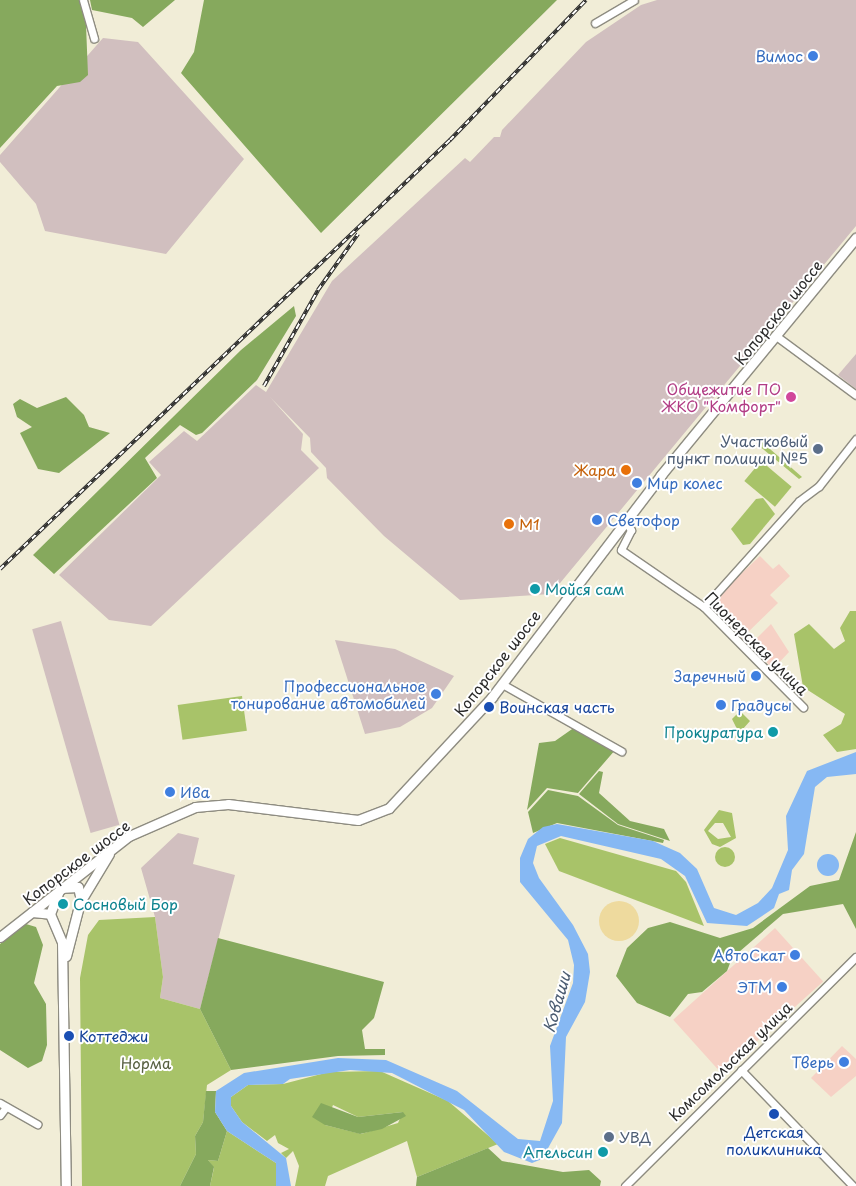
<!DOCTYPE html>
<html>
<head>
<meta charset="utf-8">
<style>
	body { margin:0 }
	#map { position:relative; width:856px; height:1186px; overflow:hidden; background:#f1edd7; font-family:"Playpen Sans",sans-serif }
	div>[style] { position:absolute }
	.built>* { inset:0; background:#f6d1c5; transform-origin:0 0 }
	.industrial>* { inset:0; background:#d1bfbf; transform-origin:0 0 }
	.green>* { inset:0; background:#a8c369; transform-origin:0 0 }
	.round { border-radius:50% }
	.forest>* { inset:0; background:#86a95d }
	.sand>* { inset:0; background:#eeda9e }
	.water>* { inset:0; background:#86b8f3 }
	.roads { filter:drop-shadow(1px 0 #8e8c81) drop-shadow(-1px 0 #8e8c81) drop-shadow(0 1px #8e8c81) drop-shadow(0 -1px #8e8c81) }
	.minor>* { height:7px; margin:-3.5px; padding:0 3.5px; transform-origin:3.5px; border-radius:3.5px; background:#fff }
	.major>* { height:9px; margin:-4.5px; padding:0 4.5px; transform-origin:4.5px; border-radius:4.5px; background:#fff }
	.rail>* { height:4px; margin-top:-2px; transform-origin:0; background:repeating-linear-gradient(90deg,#fff 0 5.5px,#2b2b2b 0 11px); box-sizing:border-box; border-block:1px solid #2b2b2b }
	.dots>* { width:14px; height:14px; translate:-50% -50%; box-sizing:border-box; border:2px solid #fff; border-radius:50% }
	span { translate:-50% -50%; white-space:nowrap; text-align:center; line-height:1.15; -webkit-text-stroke:4px #fff; paint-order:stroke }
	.shop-label { font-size:15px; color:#366cbe }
	.right { translate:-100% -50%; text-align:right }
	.left { translate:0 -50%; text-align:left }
	.street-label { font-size:15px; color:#2b2b2b }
	.hotel-label { font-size:15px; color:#b23c85 }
	.service-label { font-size:15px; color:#4e5e75 }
	.food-label { font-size:15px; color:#c56008 }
	.culture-label { font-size:15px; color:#0d838f }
	.transit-label { font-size:15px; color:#164399 }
	.park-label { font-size:15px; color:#576041 }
	.water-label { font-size:16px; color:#4b5c71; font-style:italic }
</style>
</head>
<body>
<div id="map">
	<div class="built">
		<i style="clip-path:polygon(760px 556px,773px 569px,779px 564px,790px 576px,770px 595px,778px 603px,741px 639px,708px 605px)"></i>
		<i style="clip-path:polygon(771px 624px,789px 652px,773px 669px,750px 645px)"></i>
		<i style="left:775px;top:928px;width:72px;height:137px;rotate:48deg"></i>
		<i style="clip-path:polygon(842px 1046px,856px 1059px,856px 1076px,831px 1097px,811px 1078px)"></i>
	</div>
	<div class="industrial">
		<i style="clip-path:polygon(657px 0,856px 0,856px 226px,551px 594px,460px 600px,384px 536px,327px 478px,326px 468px,311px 452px,310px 438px,270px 397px,303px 434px,301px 450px,319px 468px,151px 626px,109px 620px,59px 575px,161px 475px,149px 462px,184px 431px,197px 441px,256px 385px,266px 392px,332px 281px,465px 158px,470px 162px,494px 137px,500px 137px,502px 130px,586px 42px,641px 5px)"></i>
		<i style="clip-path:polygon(103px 38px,138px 42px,244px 159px,166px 254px,45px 231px,36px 204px,0 162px,0 155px)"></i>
		<i style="clip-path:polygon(856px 354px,856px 389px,838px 375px)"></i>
		<i style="left:61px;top:621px;width:212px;height:30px;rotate:74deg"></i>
		<i style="clip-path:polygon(335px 640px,395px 649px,454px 676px,432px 708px,400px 727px,365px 734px)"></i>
		<i style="clip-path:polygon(178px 833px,199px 838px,193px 864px,235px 875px,200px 1009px,160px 998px,163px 977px,155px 917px,141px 868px)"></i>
	</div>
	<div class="green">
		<i style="clip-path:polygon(761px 441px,802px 477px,799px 479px,758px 445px)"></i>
		<i style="left:761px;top:461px;width:40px;height:26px;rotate:40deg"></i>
		<i style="clip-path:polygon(763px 498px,775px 514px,750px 544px,743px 545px,731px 529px,756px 499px)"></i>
		<i style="clip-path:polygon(850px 611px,856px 611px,856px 749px,837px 752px,823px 735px,841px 724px,845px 714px,803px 687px,794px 634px,809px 624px,834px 649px,845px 641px,840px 628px)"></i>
		<i style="left:242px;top:696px;width:35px;height:65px;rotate:82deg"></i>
		<i style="clip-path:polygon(740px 711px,750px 721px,735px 738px,737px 729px,732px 719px)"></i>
		<i style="clip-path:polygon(evenodd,719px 810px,732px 813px,736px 838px,720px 847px,712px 844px,704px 830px,719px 810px,723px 823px,731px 837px,718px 839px,708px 831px,715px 823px,723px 823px)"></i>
		<i style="clip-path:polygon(560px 838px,676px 871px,686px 882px,704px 926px,559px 871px,545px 844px)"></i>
		<i class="round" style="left:715px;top:847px;width:20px;height:20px"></i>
		<i style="clip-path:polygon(155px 917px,163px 977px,160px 998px,200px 1009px,231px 1070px,207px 1085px,203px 1122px,195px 1136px,196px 1154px,180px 1186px,82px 1186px,80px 978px,88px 935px,99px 920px)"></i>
		<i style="clip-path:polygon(evenodd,380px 1071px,448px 1101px,498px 1144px,417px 1177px,407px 1141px,328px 1176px,325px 1186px,295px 1186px,299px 1166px,293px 1151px,286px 1158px,281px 1153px,289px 1149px,278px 1143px,275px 1135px,267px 1141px,242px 1122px,231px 1106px,231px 1097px,248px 1085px,283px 1084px,329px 1072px,380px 1071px,333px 1105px,358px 1117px,403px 1112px,398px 1123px,361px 1134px,325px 1125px,333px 1105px)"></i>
		<i style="clip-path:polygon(227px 1131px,276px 1163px,276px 1186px,210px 1186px,214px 1168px,208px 1160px,218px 1161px)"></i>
	</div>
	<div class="forest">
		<i style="clip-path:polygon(0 0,79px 0,86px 25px,88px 75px,80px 82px,57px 86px,0 148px)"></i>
		<i style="clip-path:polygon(90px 0,175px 0,143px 27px,132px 18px,92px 10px)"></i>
		<i style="clip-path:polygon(204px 0,557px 0,321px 233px,181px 73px,194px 52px)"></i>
		<i style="clip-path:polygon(294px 306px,296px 316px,257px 380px,202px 433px,196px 435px,180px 425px,145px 458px,157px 478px,54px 574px,33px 555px,241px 350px)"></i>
		<i style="clip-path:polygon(66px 397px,84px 415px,89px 427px,110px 433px,59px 473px,38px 469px,20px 433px,32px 427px,17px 417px,13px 404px,20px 399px,37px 408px)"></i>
		<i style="clip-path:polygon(575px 727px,616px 749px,578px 793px,547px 788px,527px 810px,539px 743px,555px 741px)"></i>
		<i style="clip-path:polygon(599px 771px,603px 772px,599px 793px,630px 821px,664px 829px,670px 841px,618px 824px,579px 794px)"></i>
		<i style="clip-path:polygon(548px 790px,578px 796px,618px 825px,664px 840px,663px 843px,557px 823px,533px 833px,528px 812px)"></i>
		<i style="clip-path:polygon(856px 832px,856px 929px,843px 904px,783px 914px,732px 958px,727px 971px,702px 992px,688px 994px,670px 1017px,637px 1003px,616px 976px,627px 948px,648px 928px,670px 922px,720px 938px,753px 928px,810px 886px,839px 880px)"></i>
		<i style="clip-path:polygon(26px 924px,36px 927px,43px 945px,34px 983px,46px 1004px,47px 1045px,42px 1061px,28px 1068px,0 1050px,0 944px)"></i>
		<i style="clip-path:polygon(218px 938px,384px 982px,374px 1018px,362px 1030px,365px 1049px,385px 1049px,385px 1055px,338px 1056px,231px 1070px,200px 1009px)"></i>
		<i style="clip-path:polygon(206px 1091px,216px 1091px,215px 1112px,227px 1131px,218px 1161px,208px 1160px,214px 1167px,210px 1186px,180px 1186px,196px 1154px,195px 1136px,203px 1122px)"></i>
		<i style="clip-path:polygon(321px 1103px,358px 1117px,403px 1112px,406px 1116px,382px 1129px,360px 1134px,325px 1125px,312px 1117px)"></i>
		<i style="clip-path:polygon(488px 1148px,502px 1161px,563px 1172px,589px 1170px,601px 1181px,600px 1186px,416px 1186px,417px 1177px)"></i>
	</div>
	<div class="sand">
		<i class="round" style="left:599px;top:901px;width:40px;height:40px"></i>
	</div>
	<div class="water">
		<i style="clip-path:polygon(856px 752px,856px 774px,827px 777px,815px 787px,804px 854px,792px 870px,789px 890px,779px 894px,774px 908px,747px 926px,707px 923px,685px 876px,661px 859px,561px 836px,537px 846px,533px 863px,539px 878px,573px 925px,588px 954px,590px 972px,585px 1002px,566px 1037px,562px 1123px,542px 1159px,532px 1163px,504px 1152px,464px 1110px,392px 1073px,350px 1070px,290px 1079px,283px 1084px,248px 1085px,231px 1097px,231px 1106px,242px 1122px,286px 1158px,291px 1186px,276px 1186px,276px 1163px,227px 1131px,215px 1112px,216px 1091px,244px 1073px,338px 1058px,386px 1060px,457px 1091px,518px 1139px,540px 1141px,553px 1101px,550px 1046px,573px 983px,574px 965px,568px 940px,520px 882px,520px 858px,528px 839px,543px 827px,557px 824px,653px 841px,680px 853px,697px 869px,714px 908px,736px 915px,758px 903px,772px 888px,788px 850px,786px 816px,807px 771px)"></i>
		<i class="round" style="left:817px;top:854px;width:22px;height:22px"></i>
	</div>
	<div class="roads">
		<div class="minor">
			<i style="left:83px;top:0;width:40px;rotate:74deg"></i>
			<i style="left:595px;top:23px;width:45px;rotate:-30.5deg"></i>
			<i style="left:776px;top:336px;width:99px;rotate:36.4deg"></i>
			<i style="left:625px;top:521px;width:11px;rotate:56deg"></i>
			<i style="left:631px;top:530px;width:22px;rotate:117deg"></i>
			<i style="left:621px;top:550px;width:101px;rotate:34.5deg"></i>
			<i style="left:704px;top:607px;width:141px;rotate:45.3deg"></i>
			<i style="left:704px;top:607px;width:142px;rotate:-48.1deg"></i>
			<i style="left:799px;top:501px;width:25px;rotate:-37deg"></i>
			<i style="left:819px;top:486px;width:60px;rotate:-51.8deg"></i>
			<i style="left:502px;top:684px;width:137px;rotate:29.4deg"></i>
			<i style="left:741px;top:1070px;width:161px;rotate:46deg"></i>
			<i style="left:0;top:1103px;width:43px;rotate:29.6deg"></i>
			<i style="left:0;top:1115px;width:10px;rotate:-53deg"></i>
			<i style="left:625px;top:1186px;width:325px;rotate:-44.8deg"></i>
		</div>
		<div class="major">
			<i style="left:32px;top:912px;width:18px;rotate:6deg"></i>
			<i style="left:50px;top:914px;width:30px;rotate:67deg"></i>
			<i style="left:62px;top:942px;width:244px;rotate:89.1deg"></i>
			<i style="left:50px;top:914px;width:28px;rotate:-69deg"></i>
			<i style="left:60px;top:888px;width:18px;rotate:-3deg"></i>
			<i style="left:78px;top:887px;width:13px;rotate:77deg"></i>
			<i style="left:0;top:937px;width:164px;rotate:-38.1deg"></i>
			<i style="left:129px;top:836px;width:72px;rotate:-23.7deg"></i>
			<i style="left:195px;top:807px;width:33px;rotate:-5deg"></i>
			<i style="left:228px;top:804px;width:131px;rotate:7deg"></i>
			<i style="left:358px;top:820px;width:33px;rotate:-21deg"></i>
			<i style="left:389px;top:808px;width:151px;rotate:-47.1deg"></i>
			<i style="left:492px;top:697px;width:279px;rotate:-52.7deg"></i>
			<i style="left:661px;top:475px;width:307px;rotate:-50.6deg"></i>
			<i style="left:66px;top:956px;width:56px;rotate:-75.5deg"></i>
			<i style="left:80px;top:902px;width:56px;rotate:-58.9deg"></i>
		</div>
	</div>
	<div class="rail">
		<i style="left:264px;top:386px;width:110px;rotate:-60.6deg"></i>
		<i style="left:318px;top:290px;width:69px;rotate:-54.5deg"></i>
		<i style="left:0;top:569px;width:622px;rotate:-43.63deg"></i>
		<i style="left:450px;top:140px;width:195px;rotate:-45.8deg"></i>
	</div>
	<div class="dots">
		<i style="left:813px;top:56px;background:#3f7fe0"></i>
		<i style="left:791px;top:397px;background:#d1479c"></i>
		<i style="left:818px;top:449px;background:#5c6f8a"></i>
		<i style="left:626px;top:470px;background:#e8710a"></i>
		<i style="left:637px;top:483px;background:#3f7fe0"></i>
		<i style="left:597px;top:520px;background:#3f7fe0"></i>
		<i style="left:509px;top:524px;background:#e8710a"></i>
		<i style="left:535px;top:589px;background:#0f9aa8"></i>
		<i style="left:756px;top:676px;background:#3f7fe0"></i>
		<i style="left:436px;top:694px;background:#3f7fe0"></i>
		<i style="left:721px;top:705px;background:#3f7fe0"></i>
		<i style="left:489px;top:707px;background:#1a4fb4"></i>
		<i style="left:773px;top:732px;background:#0f9aa8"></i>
		<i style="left:170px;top:792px;background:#3f7fe0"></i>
		<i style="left:63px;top:904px;background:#0f9aa8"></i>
		<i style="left:795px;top:955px;background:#3f7fe0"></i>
		<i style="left:782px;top:987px;background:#3f7fe0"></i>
		<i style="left:69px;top:1036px;background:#1a4fb4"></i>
		<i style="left:844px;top:1062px;background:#3f7fe0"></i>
		<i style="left:774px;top:1114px;background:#1a4fb4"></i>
		<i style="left:609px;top:1137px;background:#5c6f8a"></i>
		<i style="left:603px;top:1152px;background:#0f9aa8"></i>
	</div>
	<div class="shop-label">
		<span class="right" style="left:803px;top:56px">Вимос</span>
		<span class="left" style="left:647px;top:483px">Мир колес</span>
		<span class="left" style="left:607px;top:520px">Светофор</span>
		<span class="right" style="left:746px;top:676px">Заречный</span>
		<span class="right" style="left:426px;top:694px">Профессиональное<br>тонирование автомобилей</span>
		<span class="left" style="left:731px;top:705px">Градусы</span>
		<span class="left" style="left:180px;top:792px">Ива</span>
		<span class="right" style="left:785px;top:955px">АвтоСкат</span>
		<span class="right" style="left:772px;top:987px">ЭТМ</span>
		<span class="right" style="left:834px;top:1062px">Тверь</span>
	</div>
	<div class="street-label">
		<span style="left:778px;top:312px;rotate:-51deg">Копорское шоссе</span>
		<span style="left:757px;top:643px;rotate:45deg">Пионерская улица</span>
		<span style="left:497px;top:663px;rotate:-52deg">Копорское шоссе</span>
		<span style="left:76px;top:862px;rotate:-37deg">Копорское шоссе</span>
		<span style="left:730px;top:1061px;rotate:-44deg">Комсомольская улица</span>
	</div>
	<div class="hotel-label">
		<span class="right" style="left:781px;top:397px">Общежитие ПО<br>ЖКО "Комфорт"</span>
	</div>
	<div class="service-label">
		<span class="right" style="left:808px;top:449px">Участковый<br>пункт полиции №5</span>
		<span class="left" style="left:619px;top:1137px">УВД</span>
	</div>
	<div class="food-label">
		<span class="right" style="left:616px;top:470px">Жара</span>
		<span class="left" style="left:519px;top:524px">М1</span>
	</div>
	<div class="culture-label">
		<span class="left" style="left:545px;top:589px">Мойся сам</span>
		<span class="right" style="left:763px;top:732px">Прокуратура</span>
		<span class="left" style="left:73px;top:904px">Сосновый Бор</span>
		<span class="right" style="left:593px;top:1152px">Апельсин</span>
	</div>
	<div class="transit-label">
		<span class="left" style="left:499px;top:707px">Воинская часть</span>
		<span class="left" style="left:79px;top:1036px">Коттеджи</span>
		<span style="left:774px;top:1140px">Детская<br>поликлиника</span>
	</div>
	<div class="park-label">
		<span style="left:146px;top:1063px">Норма</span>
	</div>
	<div class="water-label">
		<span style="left:556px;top:1002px;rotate:-74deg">Коваши</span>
	</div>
</div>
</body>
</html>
